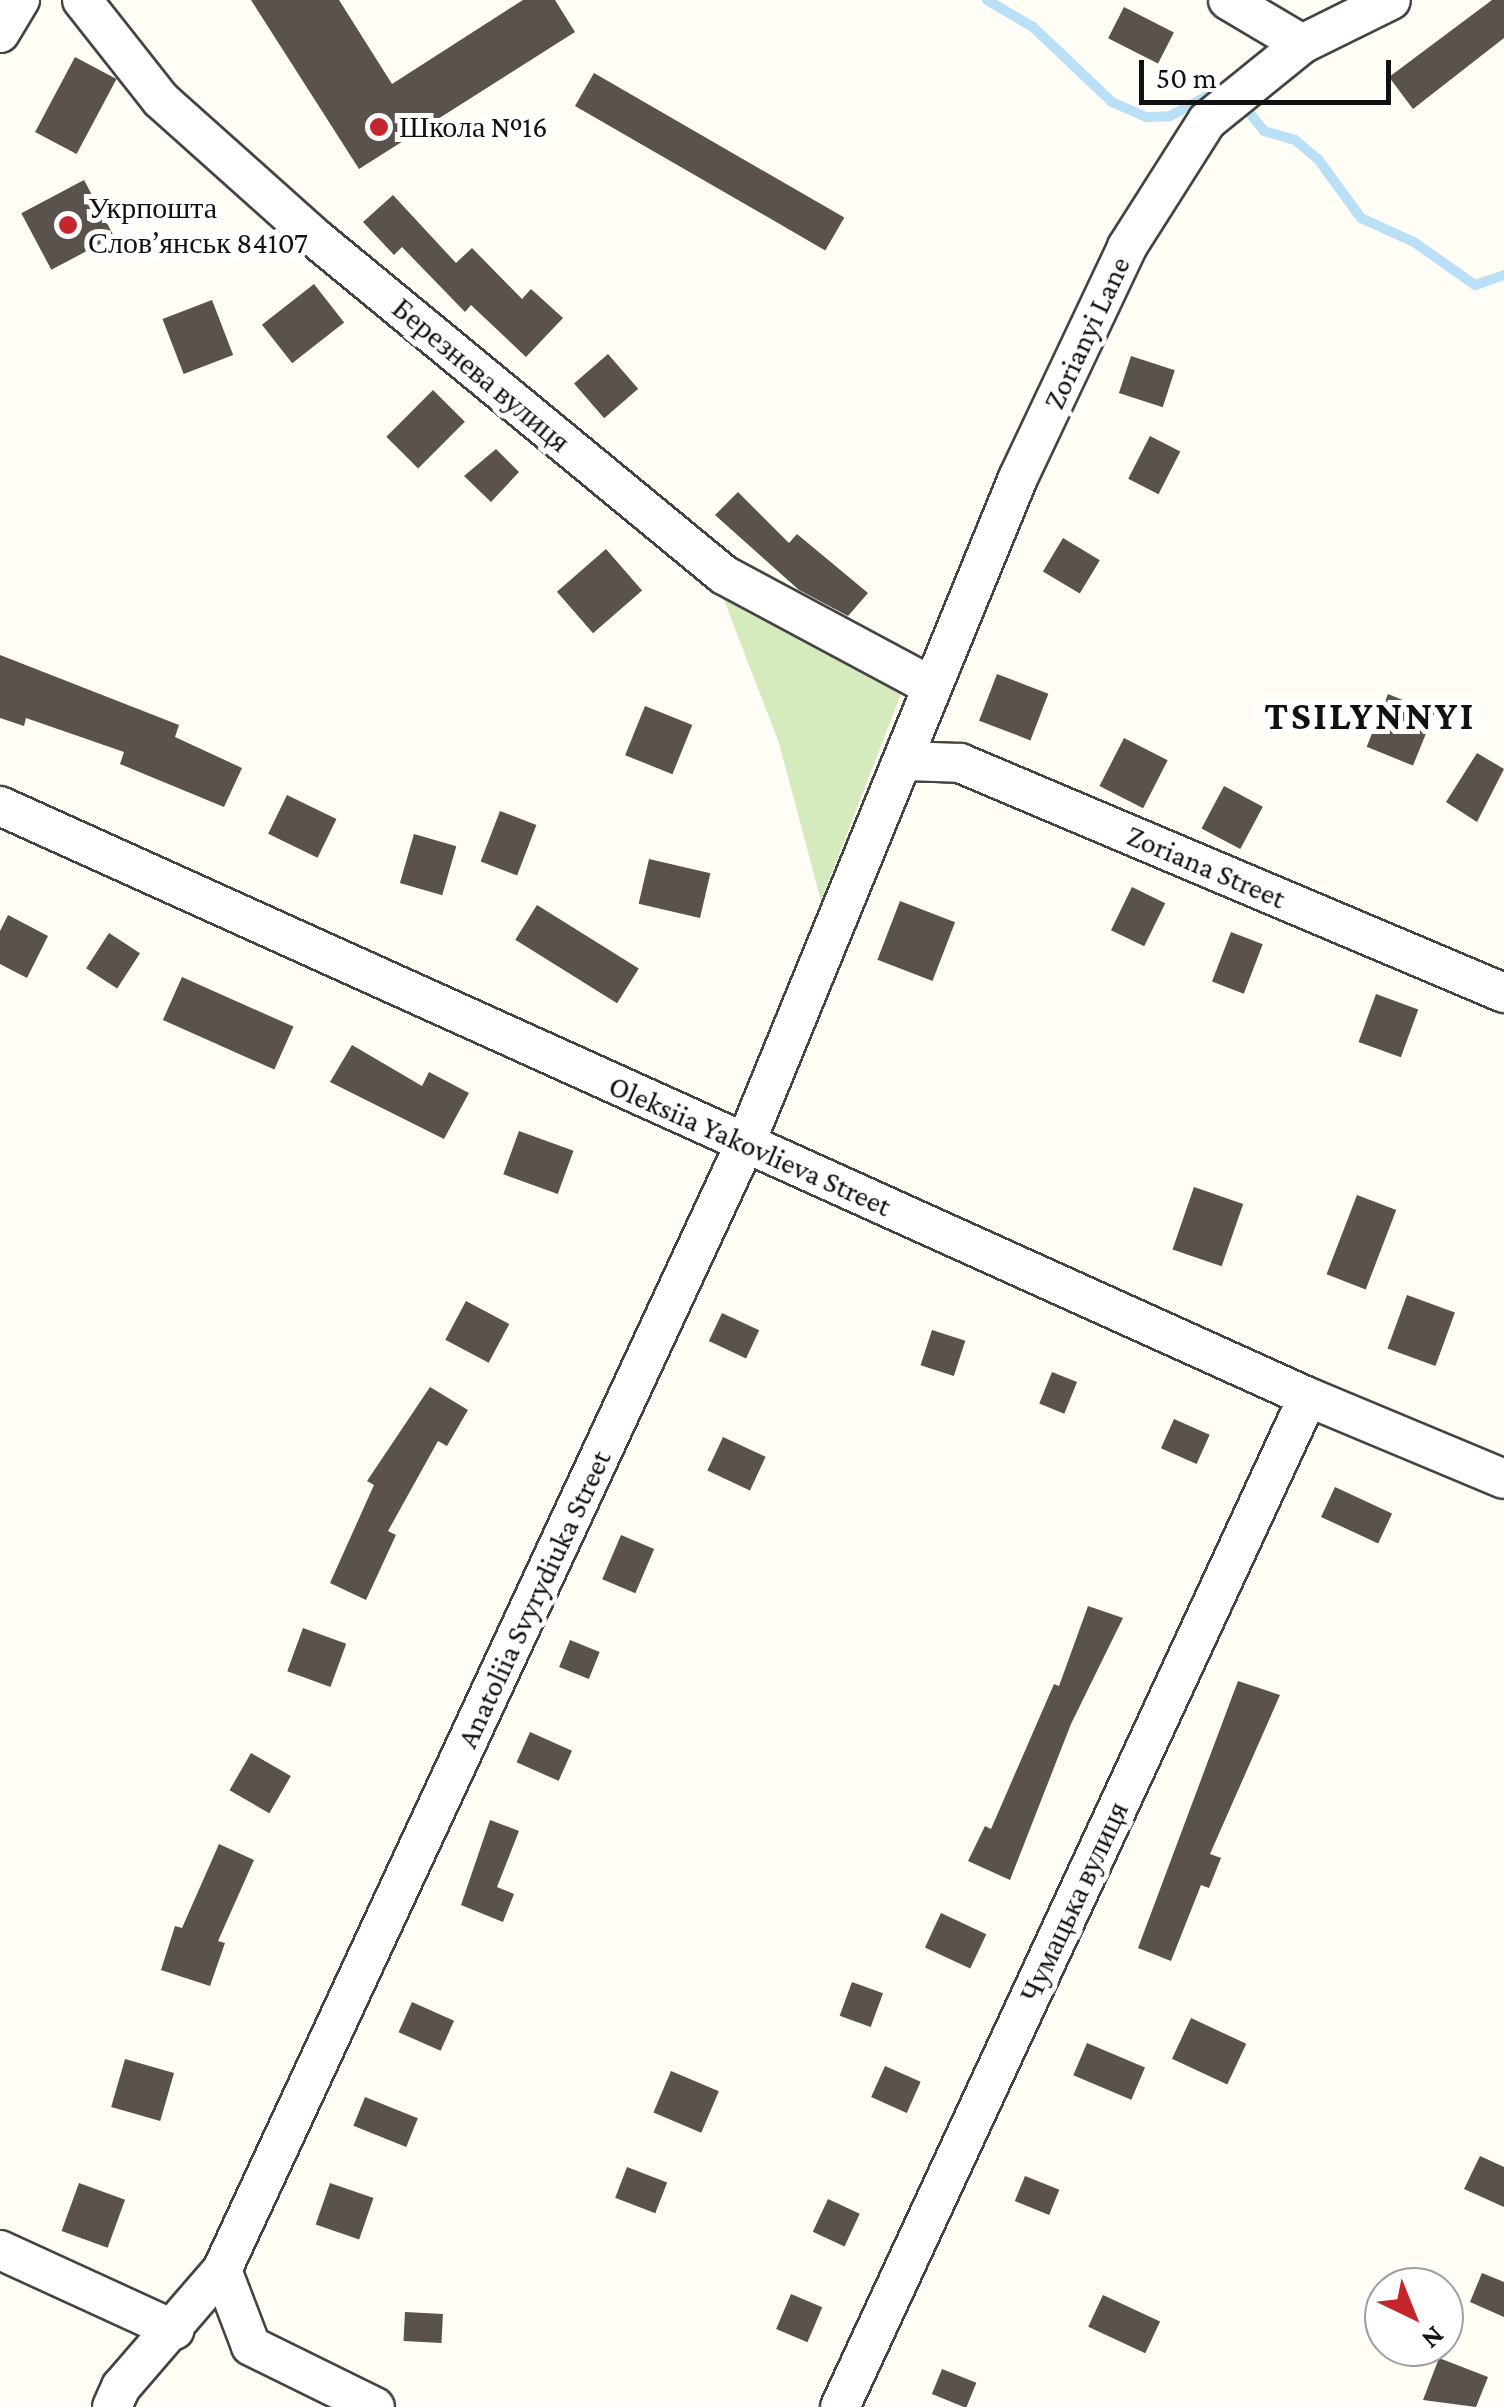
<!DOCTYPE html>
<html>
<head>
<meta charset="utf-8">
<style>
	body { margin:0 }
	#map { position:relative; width:1504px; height:2407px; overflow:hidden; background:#fffdf5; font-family:"Crimson Pro",serif }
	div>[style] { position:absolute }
	.green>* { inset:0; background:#d5ebbd }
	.stream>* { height:10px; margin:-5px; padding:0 5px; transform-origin:5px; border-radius:5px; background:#b9e0f7 }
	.building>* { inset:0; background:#5a524d; transform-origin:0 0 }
	.roads { filter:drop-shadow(2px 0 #444) drop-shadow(-2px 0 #444) drop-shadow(0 2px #444) drop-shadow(0 -2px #444) }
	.minor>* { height:38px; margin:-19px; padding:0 19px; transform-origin:19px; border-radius:19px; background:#fff }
	.dots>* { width:28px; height:28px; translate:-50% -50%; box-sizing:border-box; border:5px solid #fff; border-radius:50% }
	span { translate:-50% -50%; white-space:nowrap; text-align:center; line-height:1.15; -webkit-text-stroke:10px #fff; paint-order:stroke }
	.poi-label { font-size:30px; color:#111 }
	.left { translate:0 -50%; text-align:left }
	.street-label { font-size:30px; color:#111 }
	.district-label { font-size:40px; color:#111; font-weight:700; letter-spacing:2.5px }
	.north { position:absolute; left:1364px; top:2267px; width:100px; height:100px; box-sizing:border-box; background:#fff; border:2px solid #a0a0a0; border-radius:50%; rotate:137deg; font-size:28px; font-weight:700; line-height:40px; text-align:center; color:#111 }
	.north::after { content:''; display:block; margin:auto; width:35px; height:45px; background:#c4262e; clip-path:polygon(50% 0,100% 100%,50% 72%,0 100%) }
	.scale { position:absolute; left:1139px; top:60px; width:252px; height:45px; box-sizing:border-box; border:5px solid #111; border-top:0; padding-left:12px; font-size:30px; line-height:35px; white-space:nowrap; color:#111; -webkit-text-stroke:8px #fff; paint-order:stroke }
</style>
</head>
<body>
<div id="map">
	<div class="green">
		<i style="clip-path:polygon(722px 595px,901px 694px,821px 901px,779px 743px)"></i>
	</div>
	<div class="stream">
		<i style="left:987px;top:0;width:53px;rotate:30.4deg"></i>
		<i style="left:1033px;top:27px;width:109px;rotate:43.5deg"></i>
		<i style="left:1112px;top:102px;width:37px;rotate:24deg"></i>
		<i style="left:1146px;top:117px;width:24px;rotate:-2deg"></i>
		<i style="left:1170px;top:116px;width:42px;rotate:-28.4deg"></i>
		<i style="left:1207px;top:96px;width:13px"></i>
		<i style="left:1240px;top:101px;width:38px;rotate:51deg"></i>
		<i style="left:1264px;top:131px;width:32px;rotate:16deg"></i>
		<i style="left:1295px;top:140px;width:30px;rotate:40deg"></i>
		<i style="left:1318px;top:159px;width:73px;rotate:53.9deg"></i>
		<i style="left:1361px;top:218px;width:58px;rotate:24.4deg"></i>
		<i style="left:1414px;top:242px;width:75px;rotate:35.2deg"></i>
		<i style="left:1475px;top:285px;width:31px;rotate:-19deg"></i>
	</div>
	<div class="building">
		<i style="clip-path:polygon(251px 0,339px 0,392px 84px,523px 0,555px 0,575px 32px,359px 169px)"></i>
		<i style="clip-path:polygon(1492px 0,1504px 0,1504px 38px,1413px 109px,1389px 77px)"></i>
		<i style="left:1124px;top:7px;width:56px;height:35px;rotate:27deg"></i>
		<i style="left:75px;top:57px;width:47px;height:85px;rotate:28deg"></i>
		<i style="left:594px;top:73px;width:289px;height:38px;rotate:30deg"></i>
		<i style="left:84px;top:180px;width:64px;height:71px;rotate:62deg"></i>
		<i style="clip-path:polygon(393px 195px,456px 263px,472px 248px,522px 299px,531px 289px,563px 318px,526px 357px,471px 305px,465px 312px,402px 247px,394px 255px,363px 222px)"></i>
		<i style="left:314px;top:284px;width:49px;height:66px;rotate:52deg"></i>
		<i style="left:212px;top:300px;width:59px;height:53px;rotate:69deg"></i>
		<i style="left:608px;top:354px;width:46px;height:45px;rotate:49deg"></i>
		<i style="left:1131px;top:356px;width:46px;height:39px;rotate:18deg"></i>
		<i style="left:433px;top:390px;width:45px;height:66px;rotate:45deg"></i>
		<i style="left:1150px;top:436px;width:34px;height:48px;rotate:27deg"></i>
		<i style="clip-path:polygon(496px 449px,519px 472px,491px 502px,464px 476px)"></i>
		<i style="clip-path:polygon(738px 492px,789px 543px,797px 534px,868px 593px,848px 616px,799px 590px,715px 515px)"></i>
		<i style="left:1063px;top:538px;width:43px;height:39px;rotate:31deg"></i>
		<i style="left:606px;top:549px;width:55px;height:65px;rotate:49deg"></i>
		<i style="clip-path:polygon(0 655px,179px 725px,175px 737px,242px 768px,224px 807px,120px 764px,124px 752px,26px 718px,24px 726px,0 718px)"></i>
		<i style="left:997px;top:674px;width:55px;height:50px;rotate:21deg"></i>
		<i style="left:1388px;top:694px;width:50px;height:57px;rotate:22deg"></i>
		<i style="left:645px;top:706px;width:51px;height:53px;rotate:22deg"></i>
		<i style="left:1124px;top:738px;width:49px;height:54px;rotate:27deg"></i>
		<i style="clip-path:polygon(1477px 753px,1504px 769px,1477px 822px,1446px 802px)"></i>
		<i style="left:1224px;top:786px;width:44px;height:48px;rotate:28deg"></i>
		<i style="left:287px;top:795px;width:55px;height:43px;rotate:26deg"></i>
		<i style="left:500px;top:811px;width:39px;height:54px;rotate:21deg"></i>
		<i style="left:414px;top:834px;width:44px;height:51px;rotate:16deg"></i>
		<i style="left:649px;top:859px;width:63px;height:46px;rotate:13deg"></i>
		<i style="left:1132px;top:887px;width:37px;height:48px;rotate:26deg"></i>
		<i style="left:900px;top:901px;width:59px;height:63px;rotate:21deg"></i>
		<i style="left:537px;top:905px;width:120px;height:41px;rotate:32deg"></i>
		<i style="clip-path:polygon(8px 915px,48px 936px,27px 978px,0 964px,0 931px)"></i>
		<i style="left:1231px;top:932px;width:34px;height:53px;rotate:21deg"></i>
		<i style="left:109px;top:933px;width:37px;height:42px;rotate:33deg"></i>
		<i style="left:182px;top:977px;width:122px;height:47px;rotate:24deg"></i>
		<i style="left:1376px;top:994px;width:45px;height:51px;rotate:20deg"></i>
		<i style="clip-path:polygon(352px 1045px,422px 1086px,429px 1072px,469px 1093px,444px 1139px,330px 1082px)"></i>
		<i style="left:519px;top:1131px;width:58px;height:46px;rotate:20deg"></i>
		<i style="left:1194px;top:1187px;width:52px;height:66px;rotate:19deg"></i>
		<i style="left:1357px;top:1195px;width:42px;height:85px;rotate:21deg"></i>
		<i style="left:1407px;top:1295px;width:51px;height:57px;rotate:20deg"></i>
		<i style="left:466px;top:1301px;width:49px;height:44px;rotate:28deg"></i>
		<i style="left:722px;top:1313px;width:41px;height:31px;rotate:25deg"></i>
		<i style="left:932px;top:1330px;width:35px;height:37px;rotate:18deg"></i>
		<i style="left:1052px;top:1372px;width:27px;height:34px;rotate:22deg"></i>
		<i style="clip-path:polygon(430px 1387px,468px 1410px,447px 1446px,438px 1441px,388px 1531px,396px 1535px,366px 1600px,330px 1583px,374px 1485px,367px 1481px)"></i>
		<i style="left:1174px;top:1419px;width:39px;height:32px;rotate:24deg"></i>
		<i style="left:723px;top:1437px;width:47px;height:37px;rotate:25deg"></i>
		<i style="left:1335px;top:1487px;width:63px;height:33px;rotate:25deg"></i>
		<i style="left:621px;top:1535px;width:36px;height:48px;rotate:23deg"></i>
		<i style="clip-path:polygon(1088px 1606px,1123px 1618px,1071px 1724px,1010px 1880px,968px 1861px,985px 1826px,991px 1829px,1054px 1684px,1059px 1686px)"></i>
		<i style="left:303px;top:1628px;width:46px;height:46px;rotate:20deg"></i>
		<i style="left:570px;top:1640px;width:32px;height:29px;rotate:22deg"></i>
		<i style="clip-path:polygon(1238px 1681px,1280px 1695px,1210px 1854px,1221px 1858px,1209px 1888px,1201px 1885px,1171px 1961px,1138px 1948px)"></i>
		<i style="left:530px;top:1732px;width:46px;height:33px;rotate:24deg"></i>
		<i style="left:251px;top:1753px;width:46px;height:43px;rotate:30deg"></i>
		<i style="clip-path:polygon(490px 1820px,519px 1831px,497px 1887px,514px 1894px,503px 1922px,461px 1905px)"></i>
		<i style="clip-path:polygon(219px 1844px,254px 1860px,218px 1941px,225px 1943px,210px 1986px,161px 1970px,175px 1926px,182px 1928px)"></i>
		<i style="left:941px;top:1913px;width:50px;height:38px;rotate:25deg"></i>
		<i style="left:852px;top:1982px;width:33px;height:36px;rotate:20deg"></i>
		<i style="left:412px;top:2002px;width:46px;height:33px;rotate:24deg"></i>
		<i style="left:1191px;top:2018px;width:61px;height:45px;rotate:25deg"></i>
		<i style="left:1087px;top:2043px;width:63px;height:35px;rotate:23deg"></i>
		<i style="left:125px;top:2059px;width:51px;height:50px;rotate:16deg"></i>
		<i style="left:885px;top:2066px;width:39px;height:34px;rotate:24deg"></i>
		<i style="left:671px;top:2071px;width:52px;height:45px;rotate:23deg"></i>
		<i style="left:365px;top:2097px;width:57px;height:31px;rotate:22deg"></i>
		<i style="clip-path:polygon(1480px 2156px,1504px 2167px,1504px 2207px,1464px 2189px)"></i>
		<i style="left:627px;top:2167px;width:43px;height:33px;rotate:21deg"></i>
		<i style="left:1025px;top:2176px;width:37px;height:27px;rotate:22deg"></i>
		<i style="left:79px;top:2183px;width:49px;height:51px;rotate:20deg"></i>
		<i style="left:330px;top:2183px;width:46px;height:44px;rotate:19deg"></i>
		<i style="left:828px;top:2199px;width:35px;height:36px;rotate:25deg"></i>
		<i style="clip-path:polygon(1482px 2273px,1504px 2282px,1504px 2317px,1470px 2302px)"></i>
		<i style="left:791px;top:2294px;width:34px;height:38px;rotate:23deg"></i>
		<i style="left:1103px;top:2295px;width:63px;height:35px;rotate:25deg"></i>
		<i style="left:405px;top:2312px;width:38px;height:29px;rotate:3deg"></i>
		<i style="clip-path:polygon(1439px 2358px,1488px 2377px,1476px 2407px,1423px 2400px)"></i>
		<i style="left:942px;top:2369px;width:37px;height:27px;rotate:22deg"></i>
	</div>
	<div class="roads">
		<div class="minor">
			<i style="left:82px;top:0;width:127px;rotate:51.7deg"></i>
			<i style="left:161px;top:100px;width:205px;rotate:41.8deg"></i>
			<i style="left:314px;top:237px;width:531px;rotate:39.5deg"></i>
			<i style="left:724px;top:575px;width:235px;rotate:28.2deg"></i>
			<i style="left:1228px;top:0;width:86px;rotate:30.7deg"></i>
			<i style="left:0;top:33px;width:39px;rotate:-59deg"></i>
			<i style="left:904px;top:761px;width:56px;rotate:2deg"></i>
			<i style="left:960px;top:763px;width:591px;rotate:22.92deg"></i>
			<i style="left:0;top:806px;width:1435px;rotate:24.32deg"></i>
			<i style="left:1308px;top:1397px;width:212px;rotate:22.7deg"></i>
			<i style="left:0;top:2250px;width:192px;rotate:24.6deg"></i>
			<i style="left:222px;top:2270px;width:81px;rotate:69.1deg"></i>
			<i style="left:251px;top:2346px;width:138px;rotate:26.2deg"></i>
			<i style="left:112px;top:2407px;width:22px;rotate:-66deg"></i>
			<i style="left:121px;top:2387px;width:155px;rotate:-49.2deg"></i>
			<i style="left:222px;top:2270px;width:1242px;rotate:-65.09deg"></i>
			<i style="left:745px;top:1144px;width:720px;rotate:-67.71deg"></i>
			<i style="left:1018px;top:478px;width:255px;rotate:-64.7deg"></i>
			<i style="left:1127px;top:247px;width:149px;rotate:-57.6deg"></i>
			<i style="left:1207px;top:121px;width:122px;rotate:-39deg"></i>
			<i style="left:1302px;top:44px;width:99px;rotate:-26.3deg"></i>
			<i style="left:840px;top:2407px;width:1113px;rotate:-65.14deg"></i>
		</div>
	</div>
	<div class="dots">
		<i style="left:379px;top:127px;background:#c4262e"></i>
		<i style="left:68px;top:225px;background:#c4262e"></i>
	</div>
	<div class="poi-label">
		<span class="left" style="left:399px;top:127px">Школа №16</span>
		<span class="left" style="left:88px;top:225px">Укрпошта<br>Слов’янськ 84107</span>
	</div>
	<div class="street-label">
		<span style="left:1087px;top:333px;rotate:-65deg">Zorianyi Lane</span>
		<span style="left:481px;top:375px;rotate:40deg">Березнева вулиця</span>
		<span style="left:1206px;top:867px;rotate:23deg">Zoriana Street</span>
		<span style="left:750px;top:1146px;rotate:24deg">Oleksiia Yakovlieva Street</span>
		<span style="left:534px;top:1599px;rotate:-65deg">Anatoliia Svyrydiuka Street</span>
		<span style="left:1074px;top:1902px;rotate:-65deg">Чумацька вулиця</span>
	</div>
	<div class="district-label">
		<span style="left:1370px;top:716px">TSILYNNYI</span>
	</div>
	<div class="north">N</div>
	<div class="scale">50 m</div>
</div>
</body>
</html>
